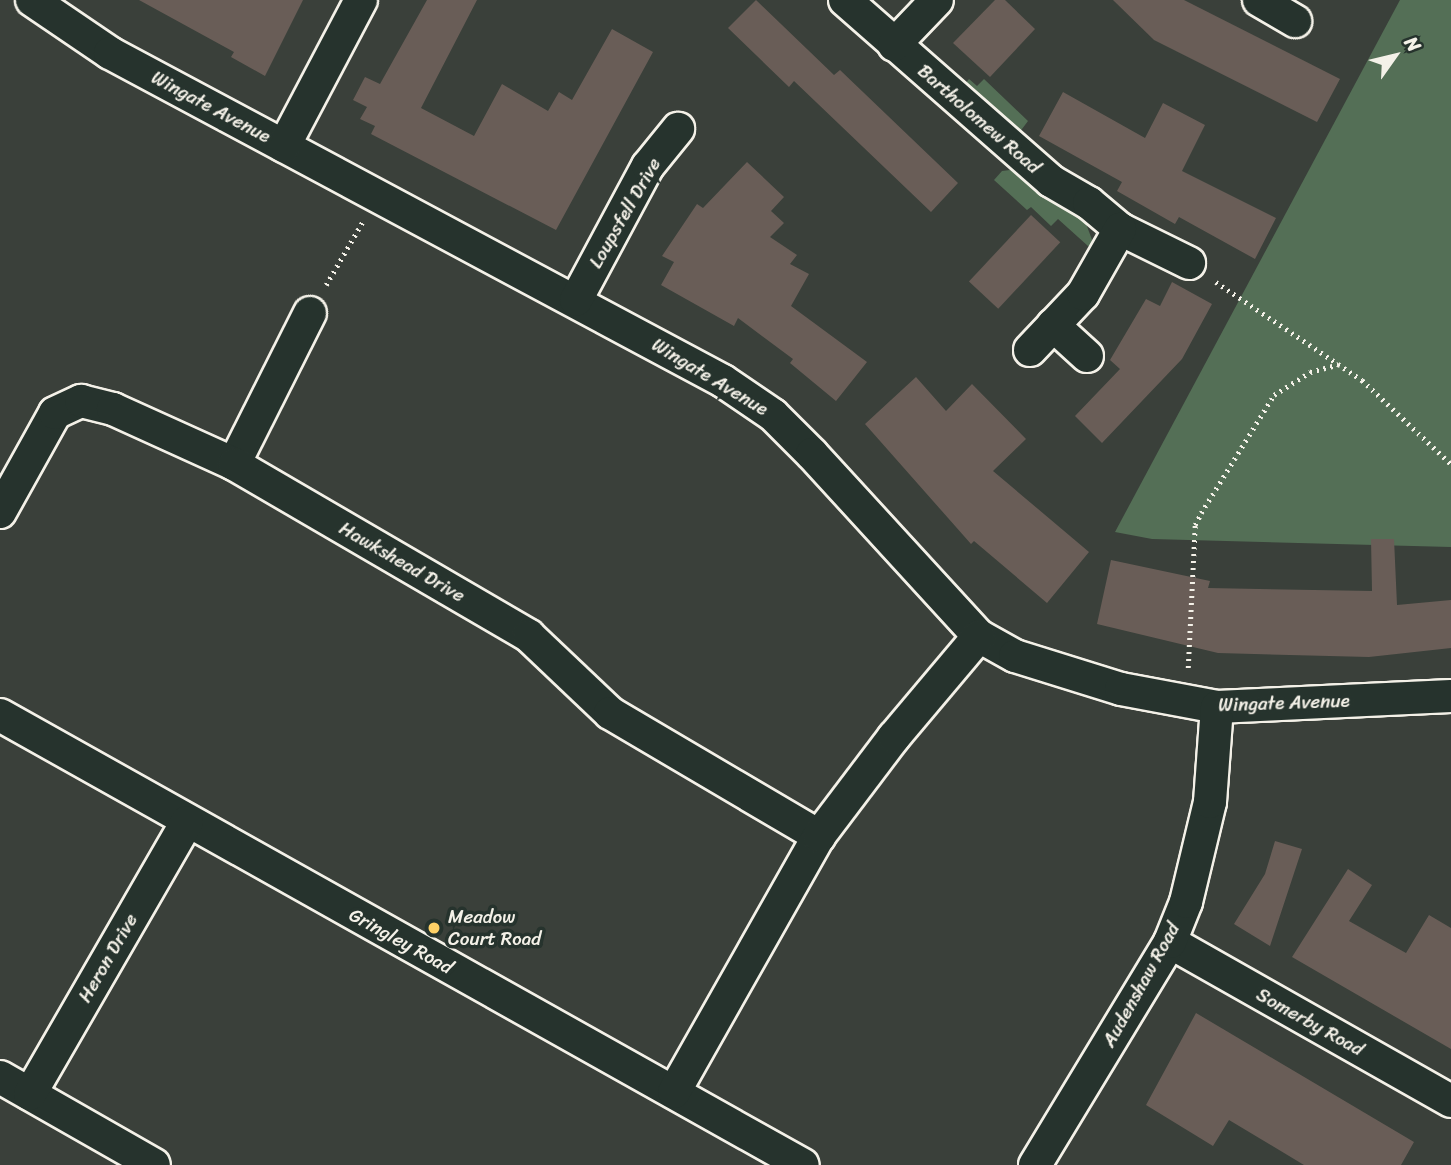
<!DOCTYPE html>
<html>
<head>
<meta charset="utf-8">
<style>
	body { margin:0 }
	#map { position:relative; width:1451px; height:1165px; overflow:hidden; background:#3a403a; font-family:Sriracha,sans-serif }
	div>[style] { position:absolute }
	.green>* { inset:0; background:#546f56 }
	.building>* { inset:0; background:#695d57; transform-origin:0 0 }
	.path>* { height:4.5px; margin-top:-2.25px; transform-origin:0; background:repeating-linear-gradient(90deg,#f4f1e8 0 2px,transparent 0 7px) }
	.roads { filter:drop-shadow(2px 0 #f4f1e8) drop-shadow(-2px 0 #f4f1e8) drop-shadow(0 2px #f4f1e8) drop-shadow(0 -2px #f4f1e8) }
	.minor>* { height:32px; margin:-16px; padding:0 16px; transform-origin:16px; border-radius:16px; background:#26332d }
	.dots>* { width:19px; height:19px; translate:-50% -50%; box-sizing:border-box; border:4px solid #26332d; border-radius:50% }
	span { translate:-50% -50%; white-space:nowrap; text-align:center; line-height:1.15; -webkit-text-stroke:7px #26332d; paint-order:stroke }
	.street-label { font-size:19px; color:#f4f1e8 }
	.poi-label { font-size:19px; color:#f4f1e8 }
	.left { translate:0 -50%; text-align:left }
	.north { position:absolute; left:1360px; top:21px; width:70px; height:70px; -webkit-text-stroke:5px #26332d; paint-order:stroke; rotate:56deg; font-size:19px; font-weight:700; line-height:28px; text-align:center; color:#f4f1e8 }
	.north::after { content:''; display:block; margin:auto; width:24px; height:32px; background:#f4f1e8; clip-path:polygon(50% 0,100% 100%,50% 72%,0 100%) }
</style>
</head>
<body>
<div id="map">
	<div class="green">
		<i style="clip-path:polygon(1400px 0,1451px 0,1451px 547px,1152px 539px,1115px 532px)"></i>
		<i style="clip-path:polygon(969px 79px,977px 86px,984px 79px,1028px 121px,1019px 133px,965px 84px)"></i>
		<i style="clip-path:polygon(1010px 170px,1085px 221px,1094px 245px,1088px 246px,1058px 219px,1051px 226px,1031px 207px,1027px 210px,994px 180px,1002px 171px)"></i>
	</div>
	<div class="building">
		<i style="clip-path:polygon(139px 0,303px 0,265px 76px,231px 57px,234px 52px)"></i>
		<i style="clip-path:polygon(427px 0,477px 0,421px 108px,474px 136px,502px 84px,548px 111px,559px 92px,572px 100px,612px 29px,653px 52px,556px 230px,371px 134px,375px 126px,360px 119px,367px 107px,353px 100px,365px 77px,380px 84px)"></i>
		<i style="clip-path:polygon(756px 0,834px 75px,840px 70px,958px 183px,931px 212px,794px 81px,789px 87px,728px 28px)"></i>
		<i style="clip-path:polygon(995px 0,1005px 0,1035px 29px,990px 77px,953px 43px)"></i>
		<i style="clip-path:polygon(1113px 0,1184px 0,1340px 79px,1317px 122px,1154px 40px)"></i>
		<i style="clip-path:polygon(1063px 92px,1145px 138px,1163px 103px,1205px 125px,1182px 171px,1276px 218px,1255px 259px,1179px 217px,1175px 224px,1117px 191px,1122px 182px,1039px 136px)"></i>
		<i style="clip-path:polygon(747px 162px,784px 197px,771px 211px,784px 223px,770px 237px,797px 255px,790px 264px,809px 274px,791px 306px,867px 362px,836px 401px,790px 363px,793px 359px,738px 318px,734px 326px,661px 285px,674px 262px,662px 256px,697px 204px,703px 208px)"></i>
		<i style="left:1031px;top:215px;width:40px;height:91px;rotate:43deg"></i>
		<i style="clip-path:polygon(1172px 282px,1212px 304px,1182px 359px,1102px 443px,1075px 416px,1120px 369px,1110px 360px,1146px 299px,1160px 306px)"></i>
		<i style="clip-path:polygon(916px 377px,946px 411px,972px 384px,1026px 439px,993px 471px,1089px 552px,1047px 603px,974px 541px,971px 544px,865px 424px)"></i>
		<i style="clip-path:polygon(1371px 539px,1394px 539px,1397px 605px,1451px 600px,1451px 648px,1369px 657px,1218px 653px,1097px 624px,1111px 560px,1210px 581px,1208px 588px,1372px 591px)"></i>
		<i style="clip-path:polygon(1275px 841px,1302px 849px,1270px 946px,1234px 924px,1265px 874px)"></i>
		<i style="clip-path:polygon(1348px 869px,1372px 885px,1349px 921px,1379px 938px,1406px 953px,1429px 915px,1451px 928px,1451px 1049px,1292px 957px)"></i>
		<i style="clip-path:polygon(1196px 1013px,1414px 1142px,1401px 1165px,1304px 1165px,1229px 1120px,1213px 1146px,1146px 1105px)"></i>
	</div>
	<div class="path">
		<i style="left:1216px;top:282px;width:176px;rotate:33.9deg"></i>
		<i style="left:1362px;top:380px;width:122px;rotate:43.3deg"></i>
		<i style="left:326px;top:285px;width:72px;rotate:-59.9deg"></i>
		<i style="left:1188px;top:668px;width:143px;rotate:-87.2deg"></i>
		<i style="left:1195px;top:525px;width:13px;rotate:-63deg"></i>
		<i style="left:1201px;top:513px;width:139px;rotate:-58.3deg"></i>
		<i style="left:1274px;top:395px;width:43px;rotate:-32.6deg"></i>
		<i style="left:1310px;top:372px;width:30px;rotate:-15deg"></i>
	</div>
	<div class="roads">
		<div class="minor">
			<i style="left:32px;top:0;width:94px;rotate:34.2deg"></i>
			<i style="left:110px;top:53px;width:695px;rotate:28.15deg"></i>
			<i style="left:723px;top:381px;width:60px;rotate:34.2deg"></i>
			<i style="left:773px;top:415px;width:55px;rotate:45deg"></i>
			<i style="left:812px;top:454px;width:247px;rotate:47.5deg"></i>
			<i style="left:979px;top:636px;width:41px;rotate:29.1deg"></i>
			<i style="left:1015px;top:656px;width:111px;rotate:17.3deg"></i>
			<i style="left:1121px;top:689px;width:98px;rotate:10.6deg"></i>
			<i style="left:1217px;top:707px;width:234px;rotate:-2.7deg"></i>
			<i style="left:845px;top:0;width:274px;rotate:41.3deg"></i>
			<i style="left:1051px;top:181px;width:44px;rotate:30.1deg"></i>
			<i style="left:1089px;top:203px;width:40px;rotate:40deg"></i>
			<i style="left:1120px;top:229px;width:77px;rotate:26.2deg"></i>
			<i style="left:1259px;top:0;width:42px;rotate:30.3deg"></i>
			<i style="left:894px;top:45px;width:62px;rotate:-46.3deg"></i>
			<i style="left:284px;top:146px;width:165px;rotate:-62.2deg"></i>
			<i style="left:576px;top:300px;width:152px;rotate:-61.8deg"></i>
			<i style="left:648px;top:166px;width:48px;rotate:-51deg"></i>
			<i style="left:1053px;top:325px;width:46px;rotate:42.4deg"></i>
			<i style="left:1030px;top:350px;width:77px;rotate:-46.6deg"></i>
			<i style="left:1083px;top:294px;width:75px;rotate:-60.4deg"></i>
			<i style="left:234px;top:464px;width:169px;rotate:-63.3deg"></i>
			<i style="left:0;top:512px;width:113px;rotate:-60.9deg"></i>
			<i style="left:55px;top:413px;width:29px;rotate:-25deg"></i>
			<i style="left:81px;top:401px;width:33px;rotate:14deg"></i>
			<i style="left:113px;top:409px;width:133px;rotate:24.4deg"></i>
			<i style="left:234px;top:464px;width:341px;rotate:30.2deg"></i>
			<i style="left:529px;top:636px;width:112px;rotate:43.5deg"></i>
			<i style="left:610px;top:713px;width:243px;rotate:30.5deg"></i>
			<i style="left:0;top:715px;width:920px;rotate:29.27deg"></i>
			<i style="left:1170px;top:942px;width:323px;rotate:29.5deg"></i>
			<i style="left:0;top:1077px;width:177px;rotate:29.7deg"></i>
			<i style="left:674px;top:1092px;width:294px;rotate:-60.5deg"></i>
			<i style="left:819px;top:836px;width:124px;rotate:-52.9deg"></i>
			<i style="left:894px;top:737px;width:132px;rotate:-49.9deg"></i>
			<i style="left:30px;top:1094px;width:314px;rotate:-60deg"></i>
			<i style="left:1035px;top:1165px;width:261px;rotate:-58.8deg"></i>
			<i style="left:1170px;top:942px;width:43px;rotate:-68.2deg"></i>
			<i style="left:1186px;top:902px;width:103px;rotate:-76.5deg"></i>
			<i style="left:1210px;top:802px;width:95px;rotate:-85.8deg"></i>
		</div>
	</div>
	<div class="dots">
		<i style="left:434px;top:928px;background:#ffd166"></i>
	</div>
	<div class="street-label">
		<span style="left:211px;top:107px;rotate:28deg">Wingate Avenue</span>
		<span style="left:979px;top:119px;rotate:41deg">Bartholomew Road</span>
		<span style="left:625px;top:213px;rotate:-60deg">Loupsfell Drive</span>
		<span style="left:710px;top:377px;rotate:31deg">Wingate Avenue</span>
		<span style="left:402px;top:562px;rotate:30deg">Hawkshead Drive</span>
		<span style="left:1284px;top:703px;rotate:-2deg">Wingate Avenue</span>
		<span style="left:401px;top:941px;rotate:29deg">Gringley Road</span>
		<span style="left:108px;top:958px;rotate:-60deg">Heron Drive</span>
		<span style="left:1141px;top:985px;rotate:-61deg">Audenshaw Road</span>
		<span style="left:1310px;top:1022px;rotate:29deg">Somerby Road</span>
	</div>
	<div class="poi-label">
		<span class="left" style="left:448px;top:928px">Meadow<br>Court Road</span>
	</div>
	<div class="north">N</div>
</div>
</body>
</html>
